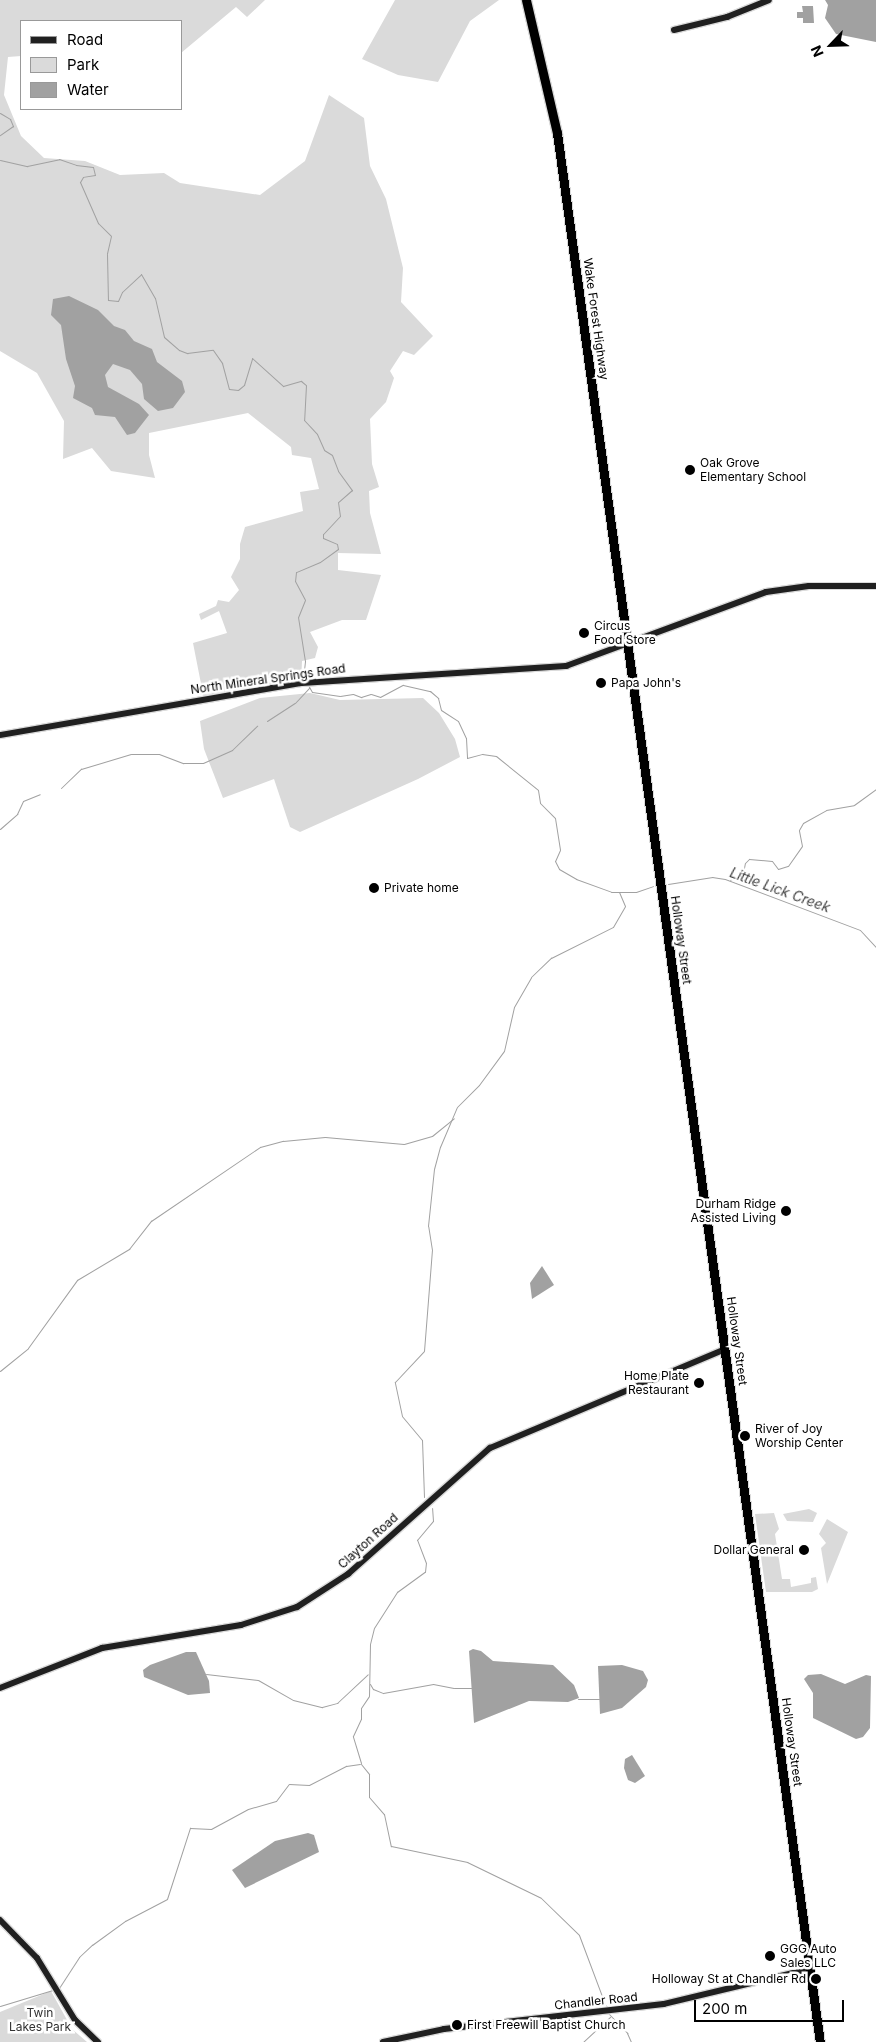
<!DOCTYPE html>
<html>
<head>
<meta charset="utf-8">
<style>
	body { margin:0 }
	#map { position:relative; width:876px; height:2042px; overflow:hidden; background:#fff; font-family:Inter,sans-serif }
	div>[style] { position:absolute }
	.green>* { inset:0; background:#dadada }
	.water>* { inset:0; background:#a1a1a1 }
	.stream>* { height:1px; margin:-0.5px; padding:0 0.5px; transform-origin:0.5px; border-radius:0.5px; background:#a1a1a1 }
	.roads { filter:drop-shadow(1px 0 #dbdbdb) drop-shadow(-1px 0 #dbdbdb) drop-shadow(0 1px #dbdbdb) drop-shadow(0 -1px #dbdbdb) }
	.secondary>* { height:6px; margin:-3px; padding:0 3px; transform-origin:3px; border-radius:3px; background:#202020 }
	.highway>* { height:9px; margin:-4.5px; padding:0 4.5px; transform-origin:4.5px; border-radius:4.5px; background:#000 }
	.dots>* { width:14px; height:14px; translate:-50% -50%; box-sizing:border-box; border:2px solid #fff; border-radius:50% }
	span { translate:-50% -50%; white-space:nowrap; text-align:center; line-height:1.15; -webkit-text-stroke:5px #fff; paint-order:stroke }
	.street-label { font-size:12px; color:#000 }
	.poi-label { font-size:12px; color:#000 }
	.left { translate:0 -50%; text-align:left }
	.right { translate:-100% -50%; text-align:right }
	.park-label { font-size:12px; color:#313131 }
	.water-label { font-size:14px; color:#424242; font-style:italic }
	.legend { position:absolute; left:20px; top:20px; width:162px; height:90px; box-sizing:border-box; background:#fff; border:1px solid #999; margin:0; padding:6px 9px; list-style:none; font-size:15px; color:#000 }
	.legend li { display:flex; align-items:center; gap:10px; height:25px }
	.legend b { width:25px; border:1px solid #999 }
	.north { position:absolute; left:806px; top:20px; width:50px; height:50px; -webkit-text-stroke:4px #fff; paint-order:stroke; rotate:246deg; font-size:14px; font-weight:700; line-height:20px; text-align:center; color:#000 }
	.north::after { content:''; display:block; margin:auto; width:18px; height:22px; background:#000; clip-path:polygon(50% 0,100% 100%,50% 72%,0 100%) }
	.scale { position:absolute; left:694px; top:2000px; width:150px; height:22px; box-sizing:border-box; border:2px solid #000; border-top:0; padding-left:6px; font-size:15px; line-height:18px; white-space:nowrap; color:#000; -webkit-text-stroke:4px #fff; paint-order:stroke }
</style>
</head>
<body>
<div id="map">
	<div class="green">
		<i style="clip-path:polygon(0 0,265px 0,247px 17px,236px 7px,181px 53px,181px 21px,21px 21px,21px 56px,8px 57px,4px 95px,21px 136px,44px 158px,85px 161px,120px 175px,164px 173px,180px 183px,260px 195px,305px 161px,329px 95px,364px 118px,370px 166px,386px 199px,403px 268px,401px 302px,433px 336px,414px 355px,403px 351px,390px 371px,394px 378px,386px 402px,370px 419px,372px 464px,379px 487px,369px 491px,370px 513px,381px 554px,338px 553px,338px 570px,381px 575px,366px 620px,342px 620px,310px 632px,318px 647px,315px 658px,302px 661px,301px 683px,204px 699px,193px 643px,227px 633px,219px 611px,201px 620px,199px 614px,216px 606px,218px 600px,229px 602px,239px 590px,231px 577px,240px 559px,240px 544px,245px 527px,303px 511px,300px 492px,319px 489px,311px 458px,292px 455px,291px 447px,248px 413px,149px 433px,149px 455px,155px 478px,111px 471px,92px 448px,63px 459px,64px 421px,37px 373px,0 351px)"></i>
		<i style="clip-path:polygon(395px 0,499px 0,470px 21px,438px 82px,398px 75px,362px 59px)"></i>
		<i style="clip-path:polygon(310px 693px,340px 700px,423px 698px,439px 713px,455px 739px,460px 757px,418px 779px,300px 832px,290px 827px,274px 779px,223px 798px,204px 749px,200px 721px,260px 698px)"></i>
		<i style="clip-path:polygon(809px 1509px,817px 1513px,813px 1522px,787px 1521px,783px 1514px)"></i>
		<i style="clip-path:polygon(774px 1513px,779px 1529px,775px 1534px,782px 1579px,790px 1579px,791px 1587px,811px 1583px,811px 1578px,816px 1577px,818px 1589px,812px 1592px,766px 1592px,755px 1514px)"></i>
		<i style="clip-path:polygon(827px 1519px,848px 1532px,827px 1584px,821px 1548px,826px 1543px,819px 1534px)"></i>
		<i style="clip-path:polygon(51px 1991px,72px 2029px,87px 2042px,0 2042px,0 2012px)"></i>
	</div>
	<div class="water">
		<i style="clip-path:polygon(825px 0,876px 0,876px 42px,836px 34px,825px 18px,828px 5px)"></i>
		<i style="clip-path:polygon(802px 6px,813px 6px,814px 23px,803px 23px,803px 18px,797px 18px,797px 12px,803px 12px)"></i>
		<i style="clip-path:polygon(69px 296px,98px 310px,114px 326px,125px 330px,134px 341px,152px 349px,157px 362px,182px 381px,185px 392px,173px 408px,158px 411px,144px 399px,142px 384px,130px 370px,113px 364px,105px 375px,108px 387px,139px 404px,149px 415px,135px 433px,127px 435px,115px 417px,95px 415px,92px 408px,73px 398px,75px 386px,66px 359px,61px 325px,51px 315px,53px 299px)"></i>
		<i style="clip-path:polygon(542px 1266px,554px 1285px,532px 1299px,530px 1283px)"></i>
		<i style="clip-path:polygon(473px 1649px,481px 1651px,493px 1661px,553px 1665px,574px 1685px,579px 1698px,568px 1702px,529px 1701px,474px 1723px,469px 1651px)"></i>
		<i style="clip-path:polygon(186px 1652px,196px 1652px,209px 1681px,210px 1693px,188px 1695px,144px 1677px,143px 1670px,150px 1665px)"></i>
		<i style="clip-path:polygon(622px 1665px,643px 1671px,648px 1680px,646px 1687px,622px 1708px,600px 1714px,598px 1666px)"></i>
		<i style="clip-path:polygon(821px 1674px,845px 1684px,866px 1675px,871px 1676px,870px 1728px,863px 1737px,856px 1739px,813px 1718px,813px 1693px,804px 1679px,808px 1675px)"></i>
		<i style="clip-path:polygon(632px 1755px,645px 1776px,635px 1783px,628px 1780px,624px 1768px,625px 1759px)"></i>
		<i style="clip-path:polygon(308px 1833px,314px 1835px,319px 1852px,245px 1888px,232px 1870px,275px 1841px)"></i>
	</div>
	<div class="stream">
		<i style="left:0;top:113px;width:12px;rotate:31deg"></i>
		<i style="left:10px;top:119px;width:8px;rotate:67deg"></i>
		<i style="left:13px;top:126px;width:16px;rotate:145deg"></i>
		<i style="left:0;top:160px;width:28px;rotate:13deg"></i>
		<i style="left:27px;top:166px;width:33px;rotate:-12deg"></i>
		<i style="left:59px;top:159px;width:18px;rotate:19deg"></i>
		<i style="left:76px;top:165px;width:17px;rotate:7deg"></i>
		<i style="left:93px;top:167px;width:8px;rotate:76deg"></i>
		<i style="left:95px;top:175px;width:12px;rotate:171deg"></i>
		<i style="left:83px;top:177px;width:6px;rotate:121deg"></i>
		<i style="left:80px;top:182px;width:45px;rotate:66.3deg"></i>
		<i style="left:98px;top:223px;width:18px;rotate:45deg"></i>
		<i style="left:111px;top:236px;width:18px;rotate:103deg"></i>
		<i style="left:107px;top:254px;width:46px;rotate:88.8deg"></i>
		<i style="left:108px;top:300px;width:10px;rotate:6deg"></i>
		<i style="left:118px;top:301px;width:10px;rotate:-66deg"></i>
		<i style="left:122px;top:292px;width:26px;rotate:-43deg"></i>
		<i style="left:141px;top:274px;width:28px;rotate:60deg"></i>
		<i style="left:155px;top:298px;width:40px;rotate:77deg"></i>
		<i style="left:164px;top:337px;width:20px;rotate:41deg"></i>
		<i style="left:179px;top:350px;width:9px;rotate:21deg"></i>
		<i style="left:187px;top:353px;width:26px;rotate:-7deg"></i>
		<i style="left:213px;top:350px;width:16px;rotate:55deg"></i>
		<i style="left:222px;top:363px;width:27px;rotate:75deg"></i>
		<i style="left:229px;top:389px;width:9px;rotate:6deg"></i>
		<i style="left:238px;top:390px;width:8px;rotate:-40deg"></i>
		<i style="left:244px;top:385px;width:28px;rotate:-73deg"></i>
		<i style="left:252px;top:358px;width:42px;rotate:42.1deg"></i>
		<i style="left:283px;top:386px;width:19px;rotate:-16deg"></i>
		<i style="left:301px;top:381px;width:6px;rotate:39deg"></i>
		<i style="left:306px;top:385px;width:35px;rotate:93deg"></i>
		<i style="left:304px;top:420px;width:19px;rotate:47deg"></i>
		<i style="left:317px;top:434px;width:17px;rotate:66deg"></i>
		<i style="left:324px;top:450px;width:9px;rotate:32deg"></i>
		<i style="left:332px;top:455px;width:17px;rotate:69deg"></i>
		<i style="left:338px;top:471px;width:24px;rotate:54deg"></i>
		<i style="left:352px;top:490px;width:18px;rotate:139deg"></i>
		<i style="left:338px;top:502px;width:14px;rotate:82deg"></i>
		<i style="left:340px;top:516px;width:25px;rotate:133deg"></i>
		<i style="left:323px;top:534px;width:4px;rotate:90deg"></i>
		<i style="left:323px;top:538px;width:15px;rotate:23deg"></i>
		<i style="left:337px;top:544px;width:5px;rotate:79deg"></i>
		<i style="left:338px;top:549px;width:22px;rotate:144deg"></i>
		<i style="left:320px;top:562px;width:26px;rotate:157deg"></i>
		<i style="left:296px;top:572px;width:9px;rotate:96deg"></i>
		<i style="left:295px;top:581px;width:21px;rotate:62deg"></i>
		<i style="left:305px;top:600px;width:18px;rotate:112deg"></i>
		<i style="left:298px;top:617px;width:45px;rotate:81deg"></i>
		<i style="left:305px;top:661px;width:19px;rotate:96deg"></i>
		<i style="left:308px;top:685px;width:8px;rotate:60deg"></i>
		<i style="left:312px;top:692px;width:28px;rotate:8deg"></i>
		<i style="left:340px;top:696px;width:13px;rotate:-9deg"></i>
		<i style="left:353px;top:694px;width:9px;rotate:21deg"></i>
		<i style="left:361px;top:697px;width:10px;rotate:-17deg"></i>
		<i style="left:371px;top:694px;width:9px;rotate:18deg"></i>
		<i style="left:380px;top:697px;width:26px;rotate:-28deg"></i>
		<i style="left:403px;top:685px;width:28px;rotate:13deg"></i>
		<i style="left:430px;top:691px;width:11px;rotate:41deg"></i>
		<i style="left:438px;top:698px;width:12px;rotate:76deg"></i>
		<i style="left:441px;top:710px;width:20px;rotate:33deg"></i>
		<i style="left:458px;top:721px;width:19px;rotate:65deg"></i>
		<i style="left:466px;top:738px;width:20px;rotate:87deg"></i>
		<i style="left:467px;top:758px;width:16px;rotate:-15deg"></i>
		<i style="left:482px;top:754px;width:14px;rotate:8deg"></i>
		<i style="left:496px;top:756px;width:54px;rotate:39deg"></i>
		<i style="left:538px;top:790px;width:13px;rotate:81deg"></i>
		<i style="left:540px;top:803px;width:21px;rotate:45deg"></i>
		<i style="left:555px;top:818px;width:32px;rotate:81deg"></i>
		<i style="left:560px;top:850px;width:12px;rotate:114deg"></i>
		<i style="left:555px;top:861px;width:9px;rotate:63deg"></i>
		<i style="left:559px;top:869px;width:20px;rotate:30deg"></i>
		<i style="left:576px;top:879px;width:37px;rotate:20deg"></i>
		<i style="left:611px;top:892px;width:25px"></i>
		<i style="left:636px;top:892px;width:18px;rotate:-19deg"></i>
		<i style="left:267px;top:721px;width:33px;rotate:-33deg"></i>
		<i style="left:295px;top:703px;width:21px;rotate:-47deg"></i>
		<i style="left:61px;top:788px;width:28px;rotate:-44deg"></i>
		<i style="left:81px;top:769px;width:52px;rotate:-16.7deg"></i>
		<i style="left:131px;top:754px;width:28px"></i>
		<i style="left:159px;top:754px;width:26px;rotate:21deg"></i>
		<i style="left:183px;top:763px;width:20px"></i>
		<i style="left:203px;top:763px;width:32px;rotate:-24deg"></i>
		<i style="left:232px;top:750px;width:35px;rotate:-44deg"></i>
		<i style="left:0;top:829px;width:23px;rotate:-41deg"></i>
		<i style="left:17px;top:814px;width:14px;rotate:-65deg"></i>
		<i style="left:23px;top:801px;width:18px;rotate:-22deg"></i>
		<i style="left:730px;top:880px;width:15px;rotate:-28deg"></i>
		<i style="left:743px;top:873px;width:10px;rotate:-79deg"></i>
		<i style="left:745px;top:863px;width:6px;rotate:-45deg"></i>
		<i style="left:749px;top:859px;width:23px;rotate:5deg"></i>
		<i style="left:772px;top:861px;width:10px;rotate:53deg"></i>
		<i style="left:778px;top:869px;width:10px;rotate:-17deg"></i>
		<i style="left:788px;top:866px;width:24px;rotate:-55deg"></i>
		<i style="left:802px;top:846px;width:16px;rotate:-101deg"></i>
		<i style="left:799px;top:830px;width:8px;rotate:-60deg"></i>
		<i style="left:803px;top:823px;width:26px;rotate:-29deg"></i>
		<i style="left:826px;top:810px;width:28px;rotate:-10deg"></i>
		<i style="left:854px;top:805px;width:27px;rotate:-36deg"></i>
		<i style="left:668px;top:884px;width:45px;rotate:-9deg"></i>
		<i style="left:712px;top:877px;width:13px;rotate:9deg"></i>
		<i style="left:725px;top:879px;width:144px;rotate:20.7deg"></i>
		<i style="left:860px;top:930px;width:23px;rotate:47deg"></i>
		<i style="left:0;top:1371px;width:36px;rotate:-39deg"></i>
		<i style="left:28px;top:1348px;width:84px;rotate:-54.2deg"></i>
		<i style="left:77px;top:1280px;width:61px;rotate:-30.8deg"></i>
		<i style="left:129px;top:1249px;width:36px;rotate:-52deg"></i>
		<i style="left:151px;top:1221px;width:132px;rotate:-34.2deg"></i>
		<i style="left:260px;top:1147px;width:24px;rotate:-15deg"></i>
		<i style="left:283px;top:1141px;width:42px;rotate:-5.4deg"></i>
		<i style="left:325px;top:1137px;width:79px;rotate:5.1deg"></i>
		<i style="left:404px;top:1144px;width:29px;rotate:-16deg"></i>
		<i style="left:432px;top:1136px;width:28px;rotate:-39deg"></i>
		<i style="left:424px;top:1497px;width:57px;rotate:-92deg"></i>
		<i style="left:422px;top:1440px;width:31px;rotate:-130deg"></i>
		<i style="left:402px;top:1416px;width:35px;rotate:-102deg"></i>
		<i style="left:395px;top:1382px;width:42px;rotate:-46.9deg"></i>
		<i style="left:424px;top:1351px;width:101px;rotate:-85.5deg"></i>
		<i style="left:432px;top:1250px;width:24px;rotate:-99deg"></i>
		<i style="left:428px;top:1226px;width:57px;rotate:-84deg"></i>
		<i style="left:434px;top:1169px;width:23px;rotate:-75deg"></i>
		<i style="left:440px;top:1147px;width:43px;rotate:-67deg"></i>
		<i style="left:457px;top:1107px;width:31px;rotate:-45deg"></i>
		<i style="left:479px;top:1085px;width:42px;rotate:-53.7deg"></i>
		<i style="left:504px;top:1051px;width:45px;rotate:-77.2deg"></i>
		<i style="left:514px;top:1007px;width:34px;rotate:-60deg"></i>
		<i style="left:531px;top:977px;width:28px;rotate:-44deg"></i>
		<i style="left:551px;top:958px;width:69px;rotate:-26.6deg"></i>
		<i style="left:613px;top:927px;width:24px;rotate:-60deg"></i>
		<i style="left:625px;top:906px;width:15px;rotate:-113deg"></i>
		<i style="left:206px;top:1674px;width:52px;rotate:6.6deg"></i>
		<i style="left:258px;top:1680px;width:40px;rotate:29.7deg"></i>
		<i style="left:293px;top:1700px;width:30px;rotate:14deg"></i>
		<i style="left:322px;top:1707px;width:16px;rotate:-15deg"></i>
		<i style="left:337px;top:1703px;width:42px;rotate:-43.1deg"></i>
		<i style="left:370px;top:1684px;width:6px;rotate:59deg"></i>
		<i style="left:373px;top:1689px;width:11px;rotate:22deg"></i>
		<i style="left:383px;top:1693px;width:51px;rotate:-10.2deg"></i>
		<i style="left:433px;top:1684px;width:21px;rotate:11deg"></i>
		<i style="left:454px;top:1688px;width:18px"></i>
		<i style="left:578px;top:1699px;width:21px"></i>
		<i style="left:361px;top:1763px;width:28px;rotate:-107deg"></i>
		<i style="left:353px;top:1736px;width:19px;rotate:-65deg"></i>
		<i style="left:361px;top:1719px;width:11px;rotate:-90deg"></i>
		<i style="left:361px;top:1708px;width:14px;rotate:-56deg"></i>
		<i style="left:369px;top:1696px;width:52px;rotate:-88.9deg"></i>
		<i style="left:370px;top:1644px;width:16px;rotate:-76deg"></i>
		<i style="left:374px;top:1628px;width:43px;rotate:-57.4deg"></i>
		<i style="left:397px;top:1592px;width:34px;rotate:-36deg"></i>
		<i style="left:425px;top:1572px;width:9px;rotate:-84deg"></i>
		<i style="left:426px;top:1563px;width:25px;rotate:-111deg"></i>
		<i style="left:417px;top:1540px;width:25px;rotate:-50deg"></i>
		<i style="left:433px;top:1521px;width:13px;rotate:-94deg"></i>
		<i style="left:361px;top:1764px;width:13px;rotate:51deg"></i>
		<i style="left:369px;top:1774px;width:23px;rotate:90deg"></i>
		<i style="left:369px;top:1797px;width:23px;rotate:49deg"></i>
		<i style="left:384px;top:1814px;width:33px;rotate:78deg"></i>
		<i style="left:391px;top:1846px;width:78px;rotate:11.9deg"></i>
		<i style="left:467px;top:1862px;width:82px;rotate:25.9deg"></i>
		<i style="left:541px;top:1898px;width:53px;rotate:44.2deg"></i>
		<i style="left:579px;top:1935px;width:77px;rotate:69.4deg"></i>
		<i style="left:59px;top:1988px;width:37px;rotate:-57deg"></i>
		<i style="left:79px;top:1957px;width:18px;rotate:-43deg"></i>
		<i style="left:92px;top:1945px;width:41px;rotate:-36deg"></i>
		<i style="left:125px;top:1921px;width:47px;rotate:-27.6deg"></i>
		<i style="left:167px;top:1899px;width:75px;rotate:-72.1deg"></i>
		<i style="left:190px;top:1828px;width:21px;rotate:3deg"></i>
		<i style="left:211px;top:1829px;width:42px;rotate:-28.4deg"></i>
		<i style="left:248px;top:1809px;width:29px;rotate:-16deg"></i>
		<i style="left:276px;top:1801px;width:21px;rotate:-53deg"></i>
		<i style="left:289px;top:1784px;width:20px;rotate:3deg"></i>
		<i style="left:309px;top:1785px;width:42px;rotate:-27.2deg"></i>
		<i style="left:346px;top:1766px;width:14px;rotate:-8deg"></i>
		<i style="left:0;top:2006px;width:55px;rotate:-16.8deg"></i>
		<i style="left:608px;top:2013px;width:28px;rotate:46deg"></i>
		<i style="left:627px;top:2033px;width:10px;rotate:66deg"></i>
		<i style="left:583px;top:2042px;width:37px;rotate:-43deg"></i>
	</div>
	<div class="roads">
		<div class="secondary">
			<i style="left:674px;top:30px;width:55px;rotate:-13.8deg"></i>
			<i style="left:727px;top:17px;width:45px;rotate:-22deg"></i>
			<i style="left:0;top:735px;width:305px;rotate:-9.8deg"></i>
			<i style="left:301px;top:683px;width:266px;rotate:-3.7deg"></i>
			<i style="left:566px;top:666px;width:213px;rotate:-20.3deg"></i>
			<i style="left:766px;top:592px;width:43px;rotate:-7.9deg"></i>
			<i style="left:809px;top:586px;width:67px"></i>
			<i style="left:0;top:1688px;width:110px;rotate:-21.4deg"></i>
			<i style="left:102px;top:1648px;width:141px;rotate:-9.4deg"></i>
			<i style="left:241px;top:1625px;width:59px;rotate:-17.8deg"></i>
			<i style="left:297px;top:1607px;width:61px;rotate:-32.9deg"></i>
			<i style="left:348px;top:1574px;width:190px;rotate:-41.6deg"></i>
			<i style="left:490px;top:1448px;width:255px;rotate:-22.8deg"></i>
			<i style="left:0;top:1920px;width:53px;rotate:45.8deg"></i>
			<i style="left:37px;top:1958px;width:73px;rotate:58.5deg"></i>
			<i style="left:75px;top:2020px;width:32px;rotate:44deg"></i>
			<i style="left:383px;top:2042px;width:62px;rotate:-12deg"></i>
			<i style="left:444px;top:2029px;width:221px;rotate:-6.5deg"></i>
			<i style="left:664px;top:2004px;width:150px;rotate:-13.5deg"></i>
		</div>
		<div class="highway">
			<i style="left:526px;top:0;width:137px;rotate:76.9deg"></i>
			<i style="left:557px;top:133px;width:1927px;rotate:82.16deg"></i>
		</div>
	</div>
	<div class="dots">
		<i style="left:690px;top:470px;background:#000"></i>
		<i style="left:584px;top:633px;background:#000"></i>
		<i style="left:601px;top:683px;background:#000"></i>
		<i style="left:374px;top:888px;background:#000"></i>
		<i style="left:786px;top:1211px;background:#000"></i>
		<i style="left:699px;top:1383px;background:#000"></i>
		<i style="left:745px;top:1436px;background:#000"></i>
		<i style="left:804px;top:1550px;background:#000"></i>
		<i style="left:770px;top:1956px;background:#000"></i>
		<i style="left:816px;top:1979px;background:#000"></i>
		<i style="left:457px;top:2025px;background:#000"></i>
	</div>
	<div class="street-label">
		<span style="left:596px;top:319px;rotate:82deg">Wake Forest Highway</span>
		<span style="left:268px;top:679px;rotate:-8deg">North Mineral Springs Road</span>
		<span style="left:681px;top:940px;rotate:82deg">Holloway Street</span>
		<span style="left:737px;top:1341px;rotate:82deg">Holloway Street</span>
		<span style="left:368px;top:1541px;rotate:-42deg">Clayton Road</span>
		<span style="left:792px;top:1742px;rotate:82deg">Holloway Street</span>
		<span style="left:596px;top:2001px;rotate:-6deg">Chandler Road</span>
	</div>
	<div class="poi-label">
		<span class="left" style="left:700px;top:470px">Oak Grove<br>Elementary School</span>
		<span class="left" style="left:594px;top:633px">Circus<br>Food Store</span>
		<span class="left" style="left:611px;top:683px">Papa John's</span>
		<span class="left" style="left:384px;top:888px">Private home</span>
		<span class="right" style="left:776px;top:1211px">Durham Ridge<br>Assisted Living</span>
		<span class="right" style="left:689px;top:1383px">Home Plate<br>Restaurant</span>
		<span class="left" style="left:755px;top:1436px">River of Joy<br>Worship Center</span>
		<span class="right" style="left:794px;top:1550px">Dollar General</span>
		<span class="left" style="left:780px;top:1956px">GGG Auto<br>Sales LLC</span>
		<span class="right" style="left:806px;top:1979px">Holloway St at Chandler Rd</span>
		<span class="left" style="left:467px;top:2025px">First Freewill Baptist Church</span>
	</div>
	<div class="park-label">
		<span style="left:40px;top:2020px">Twin<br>Lakes Park</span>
	</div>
	<div class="water-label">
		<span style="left:780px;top:890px;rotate:20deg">Little Lick Creek</span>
	</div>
	<ul class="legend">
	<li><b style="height:6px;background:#202020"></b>Road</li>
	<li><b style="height:14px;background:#dadada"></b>Park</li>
	<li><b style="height:14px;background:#a1a1a1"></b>Water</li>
	</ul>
	<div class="north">N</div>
	<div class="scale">200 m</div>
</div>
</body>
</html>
